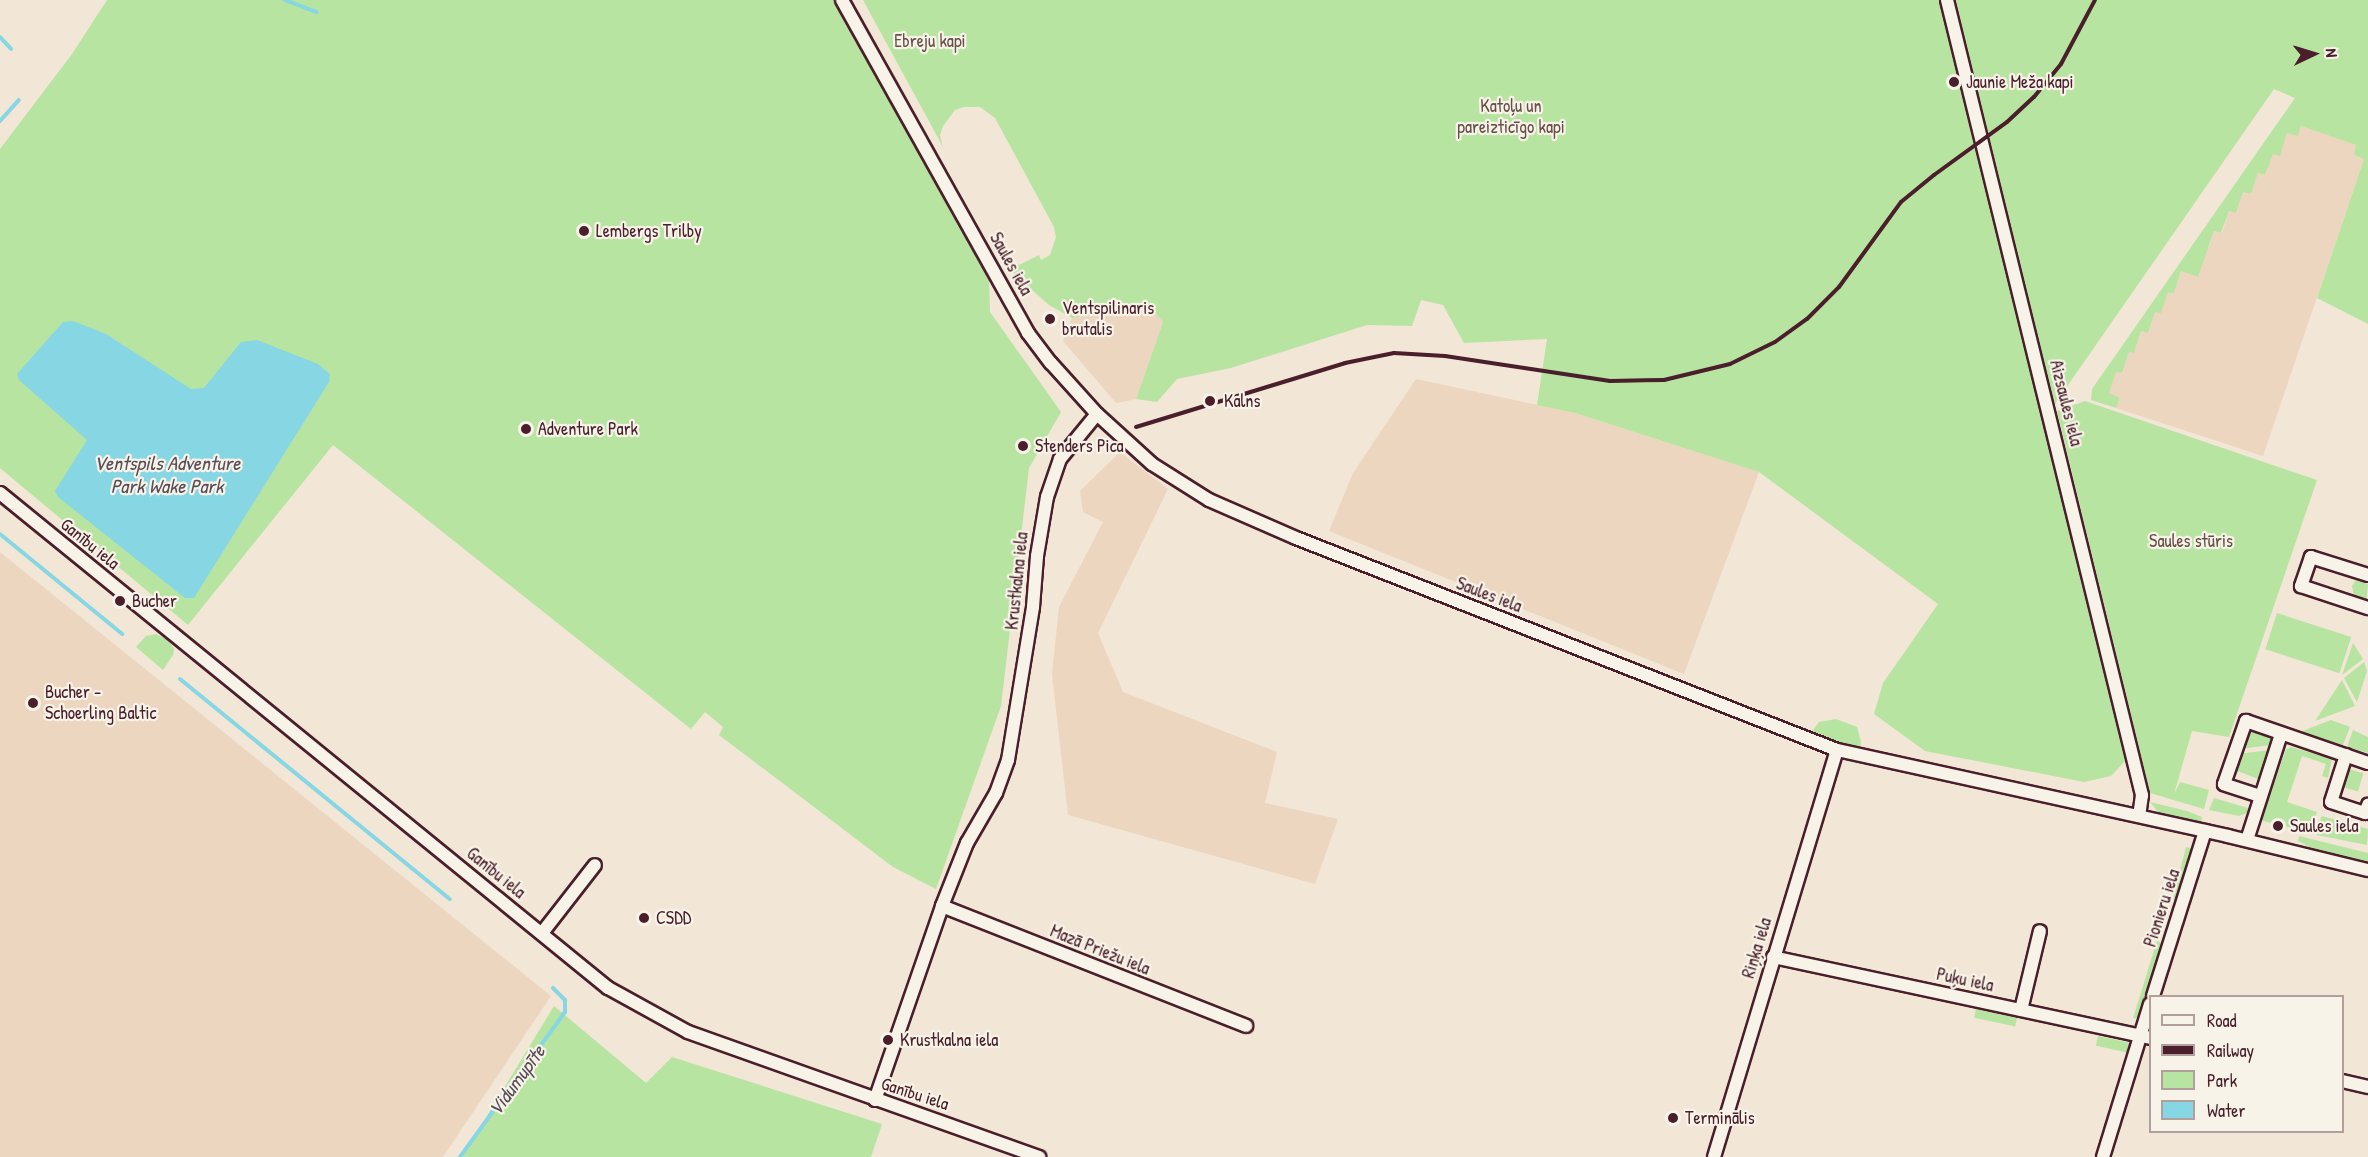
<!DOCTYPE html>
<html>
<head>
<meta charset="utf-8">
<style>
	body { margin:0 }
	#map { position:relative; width:2368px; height:1157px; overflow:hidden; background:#f2e6d6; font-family:"Patrick Hand",sans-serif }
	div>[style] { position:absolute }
	.built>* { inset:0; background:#ecd6c0 }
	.green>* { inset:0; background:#b8e4a1; transform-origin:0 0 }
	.water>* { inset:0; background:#87d6e3 }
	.stream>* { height:4px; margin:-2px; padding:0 2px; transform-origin:2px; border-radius:2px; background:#87d6e3 }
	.roads { filter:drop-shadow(2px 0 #4a1f2b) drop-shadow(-2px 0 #4a1f2b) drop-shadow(0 2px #4a1f2b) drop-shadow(0 -2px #4a1f2b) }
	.minor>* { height:12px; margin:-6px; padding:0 6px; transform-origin:6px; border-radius:6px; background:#f7f3e8 }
	.rail>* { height:4px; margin:-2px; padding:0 2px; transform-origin:2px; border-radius:2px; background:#4a1f2b }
	.dots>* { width:16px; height:16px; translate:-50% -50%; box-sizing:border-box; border:3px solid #f7f3e8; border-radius:50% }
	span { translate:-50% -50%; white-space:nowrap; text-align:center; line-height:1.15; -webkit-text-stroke:4.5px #f7f3e8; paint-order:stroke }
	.park-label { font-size:18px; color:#665048 }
	.poi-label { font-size:18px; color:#4a1f2b }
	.left { translate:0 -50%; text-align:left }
	.street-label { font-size:18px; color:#4a1f2b }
	.water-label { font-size:20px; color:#594d59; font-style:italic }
	.legend { position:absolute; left:2149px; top:995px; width:195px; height:138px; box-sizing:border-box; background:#f7f3e8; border:2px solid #b29e9c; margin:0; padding:8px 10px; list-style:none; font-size:18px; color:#4a1f2b }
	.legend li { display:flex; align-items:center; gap:12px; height:30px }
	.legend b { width:30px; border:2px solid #b29e9c }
	.north { position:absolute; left:2284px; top:24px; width:60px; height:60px; -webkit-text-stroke:4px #f7f3e8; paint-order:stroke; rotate:86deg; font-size:16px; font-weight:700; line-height:24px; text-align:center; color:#4a1f2b }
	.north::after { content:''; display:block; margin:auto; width:21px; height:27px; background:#4a1f2b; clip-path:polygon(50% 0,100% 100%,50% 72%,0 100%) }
</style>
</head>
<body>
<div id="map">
	<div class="built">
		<i style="clip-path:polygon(2301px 126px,2357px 145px,2354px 155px,2364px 159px,2263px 456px,2116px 408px,2120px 398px,2108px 394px,2116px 371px,2122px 373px,2129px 352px,2134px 353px,2141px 331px,2148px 333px,2155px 312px,2168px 291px,2174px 293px,2181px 271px,2209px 247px,2214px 231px,2222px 233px,2229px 211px,2236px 213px,2243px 192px,2251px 194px,2258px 173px,2265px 175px,2273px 153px,2280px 155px,2287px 133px)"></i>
		<i style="clip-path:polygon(1148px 304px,1163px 322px,1136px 399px,1116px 403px,1063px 341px,1072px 318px)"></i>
		<i style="clip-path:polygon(1416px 379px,1575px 413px,1759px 472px,1684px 674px,1329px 531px,1353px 473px)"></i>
		<i style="clip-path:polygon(1120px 452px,1168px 489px,1098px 633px,1123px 692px,1277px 752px,1265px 803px,1338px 819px,1315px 884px,1068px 815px,1052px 674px,1059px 607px,1103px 522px,1083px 512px,1080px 491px)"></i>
		<i style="clip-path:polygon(0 552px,551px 996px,443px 1157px,0 1157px)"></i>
	</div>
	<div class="green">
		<i style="clip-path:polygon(107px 0,834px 0,989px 278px,990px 312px,1061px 412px,1029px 468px,1001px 706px,936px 889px,893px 867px,719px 735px,723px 727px,705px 712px,691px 729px,333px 445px,188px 625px,0 468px,0 149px,72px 54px)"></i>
		<i style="clip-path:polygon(863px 0,2368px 0,2368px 324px,2317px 298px,2364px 159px,2354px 155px,2356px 145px,2301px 126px,2298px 136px,2287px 133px,2280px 156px,2273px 154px,2265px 175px,2258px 173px,2251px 194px,2243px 192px,2236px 213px,2229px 211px,2221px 233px,2214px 231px,2198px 277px,2181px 271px,2174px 293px,2168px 292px,2161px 313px,2155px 312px,2148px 333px,2141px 331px,2134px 353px,2129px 352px,2122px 373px,2116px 372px,2109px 393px,2120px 398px,2116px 408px,2091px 400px,2092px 389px,2295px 98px,2274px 89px,2043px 421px,2125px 761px,2111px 776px,2084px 782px,1925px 751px,1874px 714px,1883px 683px,1938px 604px,1759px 472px,1575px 413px,1537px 405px,1547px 339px,1464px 343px,1443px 305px,1421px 300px,1412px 326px,1367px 325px,1231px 368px,1177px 379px,1157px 402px,1136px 399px,1163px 322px,1148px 304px,1072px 318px,1049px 305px,1013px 273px,1005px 257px,1019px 265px,1039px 255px,1041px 260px,1050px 255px,1056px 237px,1054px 227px,995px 118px,980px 107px,964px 107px,955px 110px,943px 126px,940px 135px,943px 147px)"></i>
		<i style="clip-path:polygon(2085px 401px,2317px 480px,2229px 737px,2192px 731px,2174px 794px,2180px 782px,2209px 790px,2204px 809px,2150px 793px,2057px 411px)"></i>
		<i style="clip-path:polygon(2356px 580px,2368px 584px,2366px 604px,2355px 601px,2352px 586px)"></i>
		<i style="left:2277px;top:613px;width:78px;height:38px;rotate:18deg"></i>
		<i style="clip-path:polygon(156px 634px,168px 640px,174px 649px,173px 655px,163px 670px,136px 647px,146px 636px)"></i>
		<i style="clip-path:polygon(2353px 643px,2363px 659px,2342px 675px)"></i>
		<i style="clip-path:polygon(2364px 662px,2367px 671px,2357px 702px,2344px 678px)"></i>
		<i style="clip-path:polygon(2342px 680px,2355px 706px,2315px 721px)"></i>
		<i style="clip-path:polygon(1836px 719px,1857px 727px,1861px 742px,1860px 749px,1811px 733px,1819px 722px)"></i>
		<i style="clip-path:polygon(2331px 720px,2350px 727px,2343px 745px,2300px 732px)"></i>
		<i style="clip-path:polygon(2251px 728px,2274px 736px,2271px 745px,2240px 749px,2248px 729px)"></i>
		<i style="clip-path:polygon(2353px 730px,2368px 737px,2368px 753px,2347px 747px)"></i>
		<i style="clip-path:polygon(2291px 747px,2332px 759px,2328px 778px,2322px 776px,2326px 764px,2302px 756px,2287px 802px,2317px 812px,2309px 832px,2263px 821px,2262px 818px,2286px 749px)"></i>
		<i style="clip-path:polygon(2270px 750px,2261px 780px,2232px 769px,2238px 754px)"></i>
		<i style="left:2345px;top:768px;width:19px;height:19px;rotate:16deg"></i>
		<i style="clip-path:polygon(2214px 798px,2248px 808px,2247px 813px,2239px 816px,2209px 810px)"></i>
		<i style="clip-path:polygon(2150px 802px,2187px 811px,2202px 817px,2201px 823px,2158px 812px)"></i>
		<i style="clip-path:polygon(2322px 816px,2368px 829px,2367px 845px,2317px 835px,2315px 830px)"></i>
		<i style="clip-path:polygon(2299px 836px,2368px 853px,2368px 863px,2315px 850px,2298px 841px)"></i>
		<i style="left:2186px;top:847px;width:8px;height:54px;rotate:14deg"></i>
		<i style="clip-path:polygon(2157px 941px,2164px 944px,2142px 1019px,2133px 1018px)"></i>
		<i style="clip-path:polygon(554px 1006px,646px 1083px,672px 1057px,882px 1124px,871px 1157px,462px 1157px)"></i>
		<i style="left:1976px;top:1009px;width:42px;height:9px;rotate:12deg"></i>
		<i style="left:2098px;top:1036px;width:33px;height:10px;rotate:12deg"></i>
	</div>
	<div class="water">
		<i style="clip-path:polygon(73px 321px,106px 334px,191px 389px,204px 388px,241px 342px,257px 340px,318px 364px,330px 374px,329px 382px,194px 598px,185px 598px,58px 497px,55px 491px,87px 440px,19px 380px,17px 374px,63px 322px)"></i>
	</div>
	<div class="stream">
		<i style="left:285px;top:0;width:34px;rotate:21deg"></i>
		<i style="left:0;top:37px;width:16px;rotate:47deg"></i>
		<i style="left:0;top:121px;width:28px;rotate:-48deg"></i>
		<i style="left:0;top:534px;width:158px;rotate:39.3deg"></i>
		<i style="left:180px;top:679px;width:348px;rotate:39.2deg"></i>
		<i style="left:460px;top:1157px;width:179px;rotate:-54.1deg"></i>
		<i style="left:565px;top:1012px;width:12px;rotate:-90deg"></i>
		<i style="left:565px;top:1000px;width:17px;rotate:-135deg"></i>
	</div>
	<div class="roads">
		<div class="minor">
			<i style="left:842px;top:0;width:381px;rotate:60.8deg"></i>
			<i style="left:1028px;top:333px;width:38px;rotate:53deg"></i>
			<i style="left:1051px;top:363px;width:69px;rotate:48deg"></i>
			<i style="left:1097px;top:414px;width:74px;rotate:42.3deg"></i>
			<i style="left:1152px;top:464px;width:67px;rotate:32.3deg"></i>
			<i style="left:1209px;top:500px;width:95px;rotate:23.6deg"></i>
			<i style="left:1296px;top:538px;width:581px;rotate:21.4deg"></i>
			<i style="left:1837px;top:750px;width:400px;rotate:12.4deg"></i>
			<i style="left:2228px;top:836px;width:144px;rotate:13.7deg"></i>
			<i style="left:1947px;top:0;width:819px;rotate:76.22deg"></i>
			<i style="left:2142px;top:795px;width:21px;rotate:98deg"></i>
			<i style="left:0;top:493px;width:784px;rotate:39.15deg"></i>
			<i style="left:608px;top:988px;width:91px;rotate:28.8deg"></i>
			<i style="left:688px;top:1032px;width:373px;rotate:19.6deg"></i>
			<i style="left:2368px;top:575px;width:60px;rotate:-162.5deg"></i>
			<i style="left:2311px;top:557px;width:31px;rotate:109deg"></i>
			<i style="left:2301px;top:586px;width:71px;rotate:18.2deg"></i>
			<i style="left:2346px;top:755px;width:49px;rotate:107.7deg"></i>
			<i style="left:2331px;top:802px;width:36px;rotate:18deg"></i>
			<i style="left:2365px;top:813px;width:9px;rotate:-69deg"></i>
			<i style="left:2260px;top:796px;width:38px;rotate:-162deg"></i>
			<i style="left:2224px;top:784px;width:67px;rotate:-70.8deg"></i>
			<i style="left:2246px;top:721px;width:129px;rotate:19deg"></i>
			<i style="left:2247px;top:840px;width:111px;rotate:-72.2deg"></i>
			<i style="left:942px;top:906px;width:327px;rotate:21.5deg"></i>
			<i style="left:542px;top:933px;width:86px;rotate:-52.1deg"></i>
			<i style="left:1773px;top:957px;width:386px;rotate:12.1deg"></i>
			<i style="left:2153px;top:996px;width:173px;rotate:-72.5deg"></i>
			<i style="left:2021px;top:1010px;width:81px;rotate:-76.5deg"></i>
			<i style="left:2342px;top:1081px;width:27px;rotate:13deg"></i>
			<i style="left:875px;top:1100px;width:205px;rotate:-70.9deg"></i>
			<i style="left:942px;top:906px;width:68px;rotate:-68.4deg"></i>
			<i style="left:967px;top:843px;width:58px;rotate:-59.9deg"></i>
			<i style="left:996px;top:793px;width:35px;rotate:-70deg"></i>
			<i style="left:1008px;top:760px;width:155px;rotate:-80.7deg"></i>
			<i style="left:1033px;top:607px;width:51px;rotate:-85.5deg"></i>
			<i style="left:1037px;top:556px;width:60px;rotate:-80.4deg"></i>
			<i style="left:1047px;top:497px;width:40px;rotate:-71.1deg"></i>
			<i style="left:1060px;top:459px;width:58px;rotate:-50.6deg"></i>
			<i style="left:1714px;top:1157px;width:425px;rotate:-73.2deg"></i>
			<i style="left:2103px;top:1157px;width:160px;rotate:-72.9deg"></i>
		</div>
	</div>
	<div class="rail">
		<i style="left:1136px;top:427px;width:219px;rotate:-17deg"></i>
		<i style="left:1345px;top:363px;width:50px;rotate:-11.5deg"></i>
		<i style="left:1394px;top:353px;width:51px;rotate:3.4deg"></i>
		<i style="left:1445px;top:356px;width:167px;rotate:8.6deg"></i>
		<i style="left:1610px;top:381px;width:54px;rotate:-1.1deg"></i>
		<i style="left:1664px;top:380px;width:68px;rotate:-13.6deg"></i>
		<i style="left:1730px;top:364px;width:50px;rotate:-26.1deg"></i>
		<i style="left:1775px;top:342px;width:39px;rotate:-36deg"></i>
		<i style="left:1807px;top:319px;width:45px;rotate:-45deg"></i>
		<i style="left:1839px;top:287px;width:105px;rotate:-53.9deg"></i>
		<i style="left:1901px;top:202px;width:43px;rotate:-39.3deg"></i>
		<i style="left:1934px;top:175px;width:90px;rotate:-36deg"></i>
		<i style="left:2007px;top:122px;width:37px;rotate:-43deg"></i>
		<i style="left:2034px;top:97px;width:43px;rotate:-50.7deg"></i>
		<i style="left:2061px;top:64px;width:72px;rotate:-62deg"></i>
	</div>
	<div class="dots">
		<i style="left:1954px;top:82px;background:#4a1f2b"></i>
		<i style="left:584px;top:231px;background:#4a1f2b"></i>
		<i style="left:1050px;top:319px;background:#4a1f2b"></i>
		<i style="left:1210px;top:401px;background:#4a1f2b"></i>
		<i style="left:526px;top:429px;background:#4a1f2b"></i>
		<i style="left:1023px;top:446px;background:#4a1f2b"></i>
		<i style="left:120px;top:601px;background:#4a1f2b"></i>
		<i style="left:33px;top:703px;background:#4a1f2b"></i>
		<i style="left:2278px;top:826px;background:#4a1f2b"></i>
		<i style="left:644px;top:918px;background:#4a1f2b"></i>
		<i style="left:888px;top:1040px;background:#4a1f2b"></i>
		<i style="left:1673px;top:1118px;background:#4a1f2b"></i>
	</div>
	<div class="park-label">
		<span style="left:930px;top:41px">Ebreju kapi</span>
		<span style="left:1511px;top:117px">Katoļu un<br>pareizticīgo kapi</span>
		<span style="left:2191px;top:541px">Saules stūris</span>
	</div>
	<div class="poi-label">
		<span class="left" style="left:1966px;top:82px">Jaunie Meža kapi</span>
		<span class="left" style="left:596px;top:231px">Lembergs Trilby</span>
		<span class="left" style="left:1062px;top:319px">Ventspilinaris<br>brutalis</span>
		<span class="left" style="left:1224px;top:401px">Kalns</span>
		<span class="left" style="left:538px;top:429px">Adventure Park</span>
		<span class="left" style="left:1035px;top:446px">Stenders Pica</span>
		<span class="left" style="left:132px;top:601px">Bucher</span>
		<span class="left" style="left:45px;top:703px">Bucher -<br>Schoerling Baltic</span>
		<span class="left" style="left:2290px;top:826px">Saules iela</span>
		<span class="left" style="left:656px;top:918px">CSDD</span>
		<span class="left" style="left:900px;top:1040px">Krustkalna iela</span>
		<span class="left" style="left:1685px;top:1118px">Terminālis</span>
	</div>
	<div class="street-label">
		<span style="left:1011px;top:264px;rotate:61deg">Saules iela</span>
		<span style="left:2066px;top:403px;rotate:76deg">Aizsaules iela</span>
		<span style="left:90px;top:544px;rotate:39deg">Ganību iela</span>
		<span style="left:1017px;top:581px;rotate:-84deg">Krustkalna iela</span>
		<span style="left:1489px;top:595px;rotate:21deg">Saules iela</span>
		<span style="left:496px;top:873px;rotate:39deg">Ganību iela</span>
		<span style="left:2162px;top:908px;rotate:-72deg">Pionieru iela</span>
		<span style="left:1757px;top:948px;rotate:-73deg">Riņķa iela</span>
		<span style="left:1100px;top:950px;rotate:22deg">Mazā Priežu iela</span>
		<span style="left:1965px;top:980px;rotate:12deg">Puķu iela</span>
		<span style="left:915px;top:1094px;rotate:18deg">Ganību iela</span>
	</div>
	<div class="water-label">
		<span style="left:167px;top:474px">Ventspils Adventure<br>Park Wake Park</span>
		<span style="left:516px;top:1080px;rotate:-54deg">Vidumupīte</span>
	</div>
	<ul class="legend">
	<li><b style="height:8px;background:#f7f3e8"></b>Road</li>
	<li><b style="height:8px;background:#4a1f2b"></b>Railway</li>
	<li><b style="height:16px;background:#b8e4a1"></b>Park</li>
	<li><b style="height:16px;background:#87d6e3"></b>Water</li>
	</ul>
	<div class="north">N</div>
</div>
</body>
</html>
